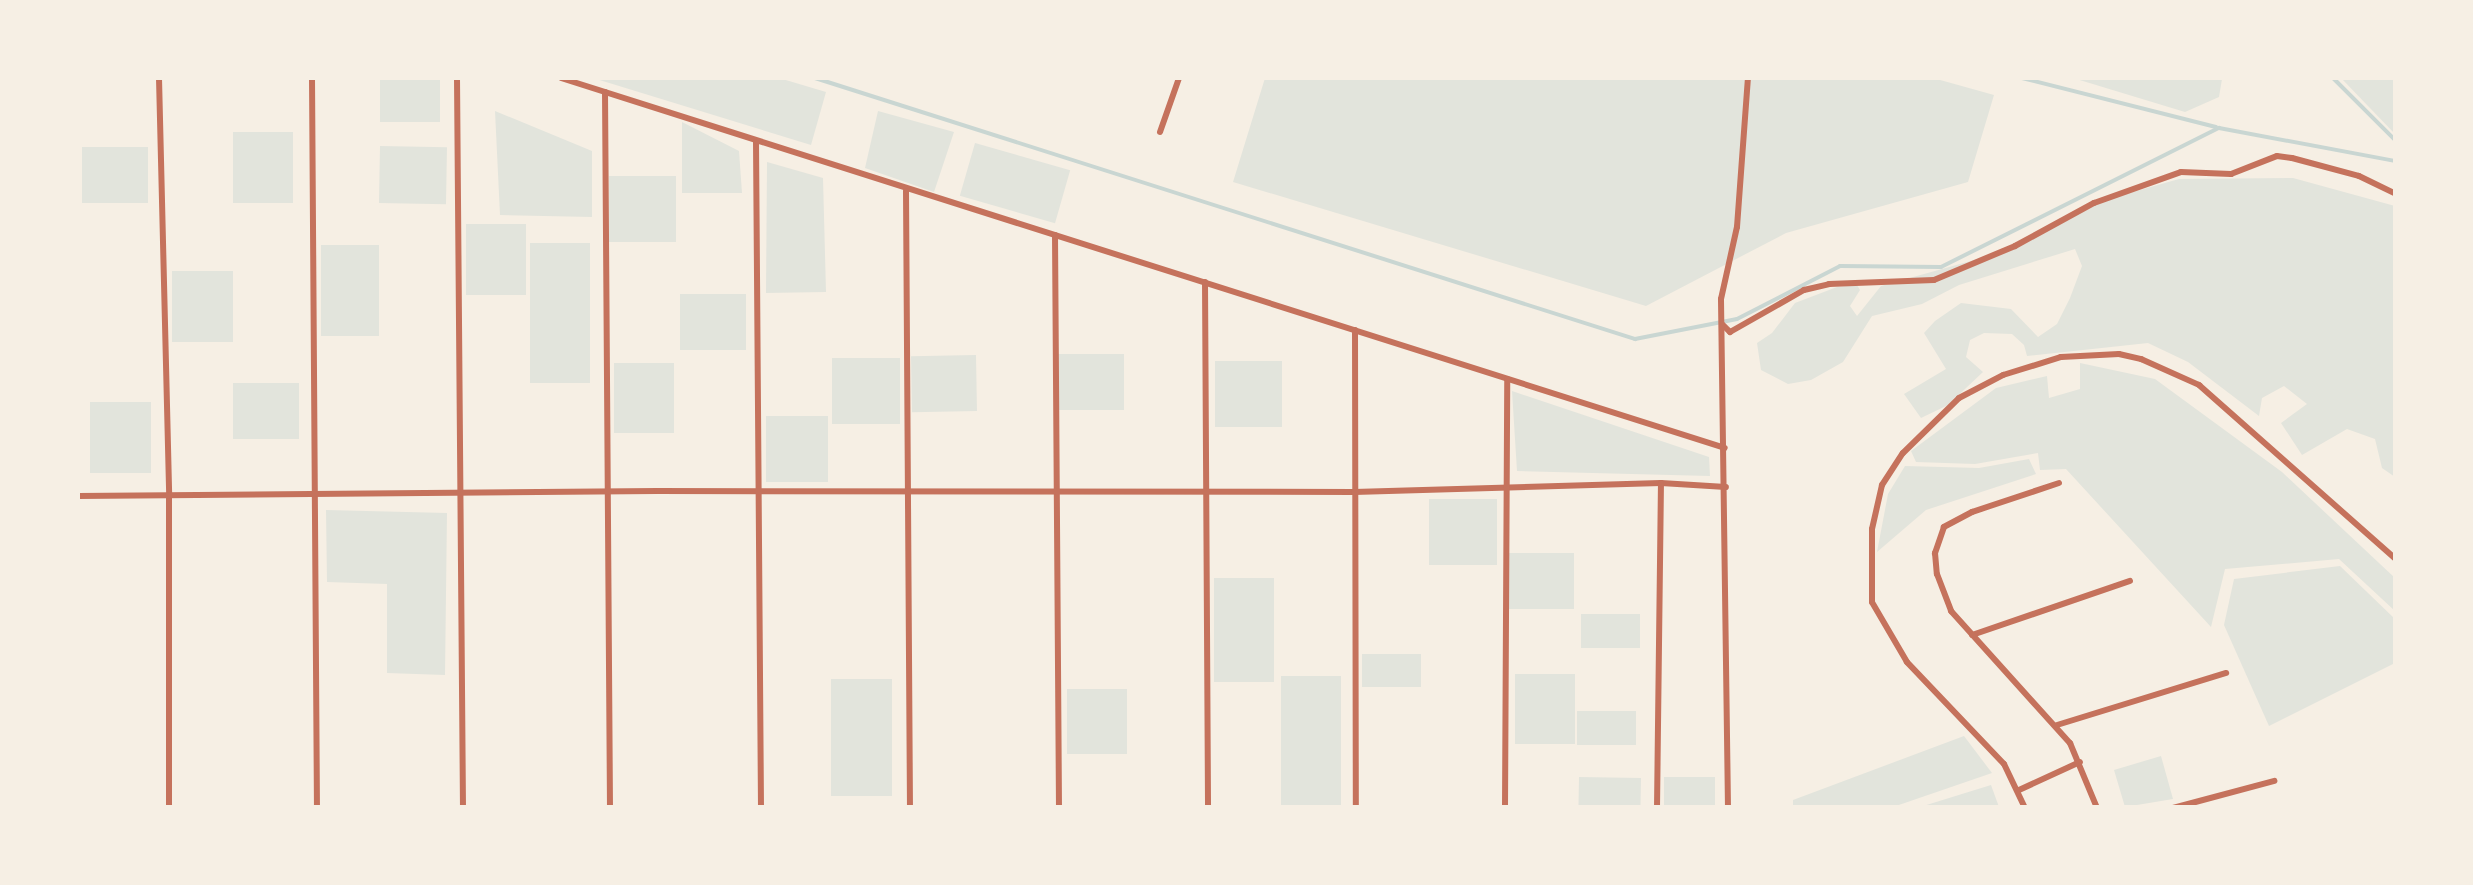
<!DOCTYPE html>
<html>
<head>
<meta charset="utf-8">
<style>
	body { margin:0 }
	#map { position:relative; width:2473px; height:885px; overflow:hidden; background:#f6efe4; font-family:Barlow,sans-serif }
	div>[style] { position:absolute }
	.green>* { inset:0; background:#e2e4dc; transform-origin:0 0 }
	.stream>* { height:4px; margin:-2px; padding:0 2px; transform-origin:2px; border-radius:2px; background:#c9d6d2 }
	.minor>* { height:6px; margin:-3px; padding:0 3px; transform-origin:3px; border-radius:3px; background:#c5725c }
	span { translate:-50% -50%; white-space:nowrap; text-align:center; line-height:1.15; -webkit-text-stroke:10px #f6efe4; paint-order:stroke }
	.frame { position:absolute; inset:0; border:80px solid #f6efe4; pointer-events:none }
</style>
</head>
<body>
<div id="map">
	<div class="green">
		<i style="left:380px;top:78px;width:60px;height:44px"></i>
		<i style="clip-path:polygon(593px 78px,779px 78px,826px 92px,811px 145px)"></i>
		<i style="clip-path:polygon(1265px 78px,1933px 78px,1994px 95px,1968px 182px,1786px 233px,1646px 306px,1233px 182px)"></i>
		<i style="clip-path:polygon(2073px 78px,2221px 78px,2222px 79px,2219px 97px,2185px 112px)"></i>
		<i style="clip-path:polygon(2341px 78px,2395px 78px,2395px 134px)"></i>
		<i style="clip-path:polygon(495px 111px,592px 151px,592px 217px,500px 215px)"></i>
		<i style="clip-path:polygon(878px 111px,954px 132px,934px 192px,865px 168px)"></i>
		<i style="clip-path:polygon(682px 122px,739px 151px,742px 193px,682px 193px)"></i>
		<i style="left:233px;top:132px;width:60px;height:71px"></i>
		<i style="left:975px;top:143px;width:99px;height:55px;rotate:16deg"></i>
		<i style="left:380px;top:146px;width:67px;height:57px;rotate:1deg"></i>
		<i style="left:82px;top:147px;width:66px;height:56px"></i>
		<i style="clip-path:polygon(767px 162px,823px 178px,826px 292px,766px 293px)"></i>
		<i style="left:609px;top:176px;width:67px;height:66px"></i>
		<i style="clip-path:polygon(2293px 178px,2395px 206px,2395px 477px,2382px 468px,2375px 439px,2347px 429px,2302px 455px,2281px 423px,2307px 404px,2284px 386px,2262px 398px,2259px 416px,2188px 362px,2148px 343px,2027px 356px,2024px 345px,2012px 334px,1984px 333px,1970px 340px,1966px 357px,1983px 372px,1948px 405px,1921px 418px,1904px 394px,1946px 369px,1924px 333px,1935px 321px,1961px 303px,2011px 309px,2038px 337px,2057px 324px,2070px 298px,2082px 266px,2075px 249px,1959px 285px,1922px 304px,1872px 316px,1843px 362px,1811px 380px,1788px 384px,1761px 370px,1757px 343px,1772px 333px,1795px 303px,1837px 287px,1857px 285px,1860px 290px,1850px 306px,1857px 316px,1881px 286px,2003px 252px,2094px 203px,2179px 179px)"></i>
		<i style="left:466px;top:224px;width:60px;height:71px"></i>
		<i style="left:530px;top:243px;width:60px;height:140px"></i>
		<i style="left:379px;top:245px;width:91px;height:58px;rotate:90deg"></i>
		<i style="left:172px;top:271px;width:61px;height:71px"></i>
		<i style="left:746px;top:294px;width:56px;height:66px;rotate:90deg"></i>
		<i style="left:1058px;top:354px;width:66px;height:56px"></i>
		<i style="left:976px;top:355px;width:56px;height:65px;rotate:89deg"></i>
		<i style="left:832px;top:358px;width:68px;height:66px"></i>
		<i style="left:1215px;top:361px;width:67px;height:66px"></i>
		<i style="left:614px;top:363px;width:60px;height:70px"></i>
		<i style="clip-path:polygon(2080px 363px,2155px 379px,2282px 472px,2395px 578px,2395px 611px,2339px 559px,2225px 569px,2211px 627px,2066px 469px,2040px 470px,2038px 453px,1975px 464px,1916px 462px,1911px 451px,1996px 388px,2047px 376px,2049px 398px,2080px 389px)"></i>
		<i style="left:299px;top:383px;width:56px;height:66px;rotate:90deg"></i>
		<i style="clip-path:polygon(1512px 391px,1709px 457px,1710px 476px,1517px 471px)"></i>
		<i style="left:90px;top:402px;width:61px;height:71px"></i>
		<i style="left:828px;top:416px;width:66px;height:62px;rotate:90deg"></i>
		<i style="clip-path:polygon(2029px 459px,2036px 474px,1926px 510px,1877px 552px,1888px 494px,1905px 466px,1979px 468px)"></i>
		<i style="left:1429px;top:499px;width:68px;height:66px"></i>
		<i style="clip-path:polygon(326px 510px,447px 513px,445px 675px,387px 673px,387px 584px,327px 582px)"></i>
		<i style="left:1508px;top:553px;width:66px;height:56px"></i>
		<i style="clip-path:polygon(2340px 566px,2395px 619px,2395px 663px,2269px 726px,2224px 625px,2234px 579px)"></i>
		<i style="left:1214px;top:578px;width:60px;height:104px"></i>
		<i style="left:1581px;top:614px;width:59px;height:34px"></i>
		<i style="left:1362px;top:654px;width:59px;height:33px"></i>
		<i style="left:1515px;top:674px;width:60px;height:70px"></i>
		<i style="left:1281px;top:676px;width:60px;height:131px"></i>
		<i style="left:831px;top:679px;width:61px;height:117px"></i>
		<i style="left:1067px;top:689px;width:60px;height:65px"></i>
		<i style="left:1577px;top:711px;width:59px;height:34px"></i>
		<i style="clip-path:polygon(1964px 736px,1992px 773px,1893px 807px,1793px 807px,1793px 800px)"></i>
		<i style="clip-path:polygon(2161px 756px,2173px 799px,2125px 807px,2114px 770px)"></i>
		<i style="left:1579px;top:777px;width:62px;height:30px;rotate:1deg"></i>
		<i style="left:1715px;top:777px;width:30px;height:51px;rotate:90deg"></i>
		<i style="clip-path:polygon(1991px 785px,1999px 807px,1920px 807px)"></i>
	</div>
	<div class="stream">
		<i style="left:815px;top:78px;width:861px;rotate:17.66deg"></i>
		<i style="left:1635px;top:339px;width:104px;rotate:-11.1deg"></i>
		<i style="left:1737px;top:319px;width:116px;rotate:-27.2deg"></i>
		<i style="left:1840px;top:266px;width:101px;rotate:0.6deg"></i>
		<i style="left:1941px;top:267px;width:311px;rotate:-26.6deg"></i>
		<i style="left:2219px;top:128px;width:180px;rotate:10.6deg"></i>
		<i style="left:2022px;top:78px;width:200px;rotate:14.2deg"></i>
		<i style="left:2333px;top:78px;width:89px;rotate:45deg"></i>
	</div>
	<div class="minor">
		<i style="left:159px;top:78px;width:417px;rotate:88.6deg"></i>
		<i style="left:169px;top:495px;width:313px;rotate:90deg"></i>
		<i style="left:312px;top:78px;width:730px;rotate:89.61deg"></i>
		<i style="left:457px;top:78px;width:730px;rotate:89.53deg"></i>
		<i style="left:561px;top:78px;width:1221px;rotate:17.63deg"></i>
		<i style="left:605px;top:92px;width:716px;rotate:89.6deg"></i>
		<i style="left:1160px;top:132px;width:57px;rotate:-70.6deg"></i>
		<i style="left:756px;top:142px;width:666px;rotate:89.57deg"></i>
		<i style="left:906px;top:191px;width:617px;rotate:89.63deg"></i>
		<i style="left:1055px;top:235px;width:573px;rotate:89.6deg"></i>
		<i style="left:1205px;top:282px;width:526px;rotate:89.67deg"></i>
		<i style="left:1723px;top:325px;width:10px;rotate:45deg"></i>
		<i style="left:1730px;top:332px;width:85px;rotate:-29.6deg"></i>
		<i style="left:1804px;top:290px;width:26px;rotate:-13deg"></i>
		<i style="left:1829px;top:284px;width:105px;rotate:-2.2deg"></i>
		<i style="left:1934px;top:280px;width:88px;rotate:-22.8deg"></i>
		<i style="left:2015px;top:246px;width:90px;rotate:-28.6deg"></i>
		<i style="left:2094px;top:203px;width:92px;rotate:-19.6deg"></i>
		<i style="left:2181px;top:172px;width:50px;rotate:2.3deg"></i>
		<i style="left:2231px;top:174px;width:49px;rotate:-21.4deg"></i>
		<i style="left:2277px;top:156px;width:15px;rotate:8deg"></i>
		<i style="left:2292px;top:158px;width:69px;rotate:15deg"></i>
		<i style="left:2359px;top:176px;width:41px;rotate:25.9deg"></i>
		<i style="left:1355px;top:330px;width:478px;rotate:89.9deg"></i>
		<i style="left:2059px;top:483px;width:92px;rotate:161.6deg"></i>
		<i style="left:1972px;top:512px;width:32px;rotate:152deg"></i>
		<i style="left:1944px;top:527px;width:28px;rotate:109deg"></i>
		<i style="left:1935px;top:553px;width:21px;rotate:85deg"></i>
		<i style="left:1937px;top:574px;width:40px;rotate:69deg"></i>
		<i style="left:1951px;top:611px;width:178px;rotate:48deg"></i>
		<i style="left:2070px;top:743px;width:70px;rotate:67.4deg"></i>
		<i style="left:78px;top:496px;width:579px;rotate:-0.49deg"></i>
		<i style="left:657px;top:491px;width:697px;rotate:0.08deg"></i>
		<i style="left:1354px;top:492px;width:307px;rotate:-1.7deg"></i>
		<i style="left:1661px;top:483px;width:65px;rotate:3.5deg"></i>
		<i style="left:1972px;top:635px;width:167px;rotate:-18.9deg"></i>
		<i style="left:2057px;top:725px;width:177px;rotate:-17.1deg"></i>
		<i style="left:2019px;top:790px;width:67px;rotate:-24.7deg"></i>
		<i style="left:1505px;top:808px;width:429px;rotate:-89.7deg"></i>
		<i style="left:1657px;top:808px;width:325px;rotate:-89.3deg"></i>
		<i style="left:1728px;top:808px;width:509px;rotate:-90.79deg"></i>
		<i style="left:1721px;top:299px;width:74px;rotate:-77.5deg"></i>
		<i style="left:1737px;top:227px;width:149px;rotate:-85.8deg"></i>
		<i style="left:2025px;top:808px;width:49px;rotate:-115.5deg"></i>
		<i style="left:2004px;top:764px;width:141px;rotate:-133.6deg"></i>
		<i style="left:1907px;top:662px;width:69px;rotate:-120.3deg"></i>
		<i style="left:1872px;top:602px;width:73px;rotate:-90deg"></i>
		<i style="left:1872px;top:529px;width:45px;rotate:-77.2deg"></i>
		<i style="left:1882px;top:485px;width:38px;rotate:-57deg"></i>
		<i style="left:1903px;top:453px;width:78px;rotate:-44.5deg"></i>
		<i style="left:1959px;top:398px;width:50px;rotate:-27.6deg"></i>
		<i style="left:2003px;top:375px;width:61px;rotate:-17.2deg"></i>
		<i style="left:2061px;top:357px;width:58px;rotate:-3deg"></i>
		<i style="left:2119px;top:354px;width:23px;rotate:13deg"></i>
		<i style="left:2141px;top:359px;width:64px;rotate:24.1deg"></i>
		<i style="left:2199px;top:385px;width:263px;rotate:41.5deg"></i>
		<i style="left:2173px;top:808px;width:105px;rotate:-15deg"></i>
	</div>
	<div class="frame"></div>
</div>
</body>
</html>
